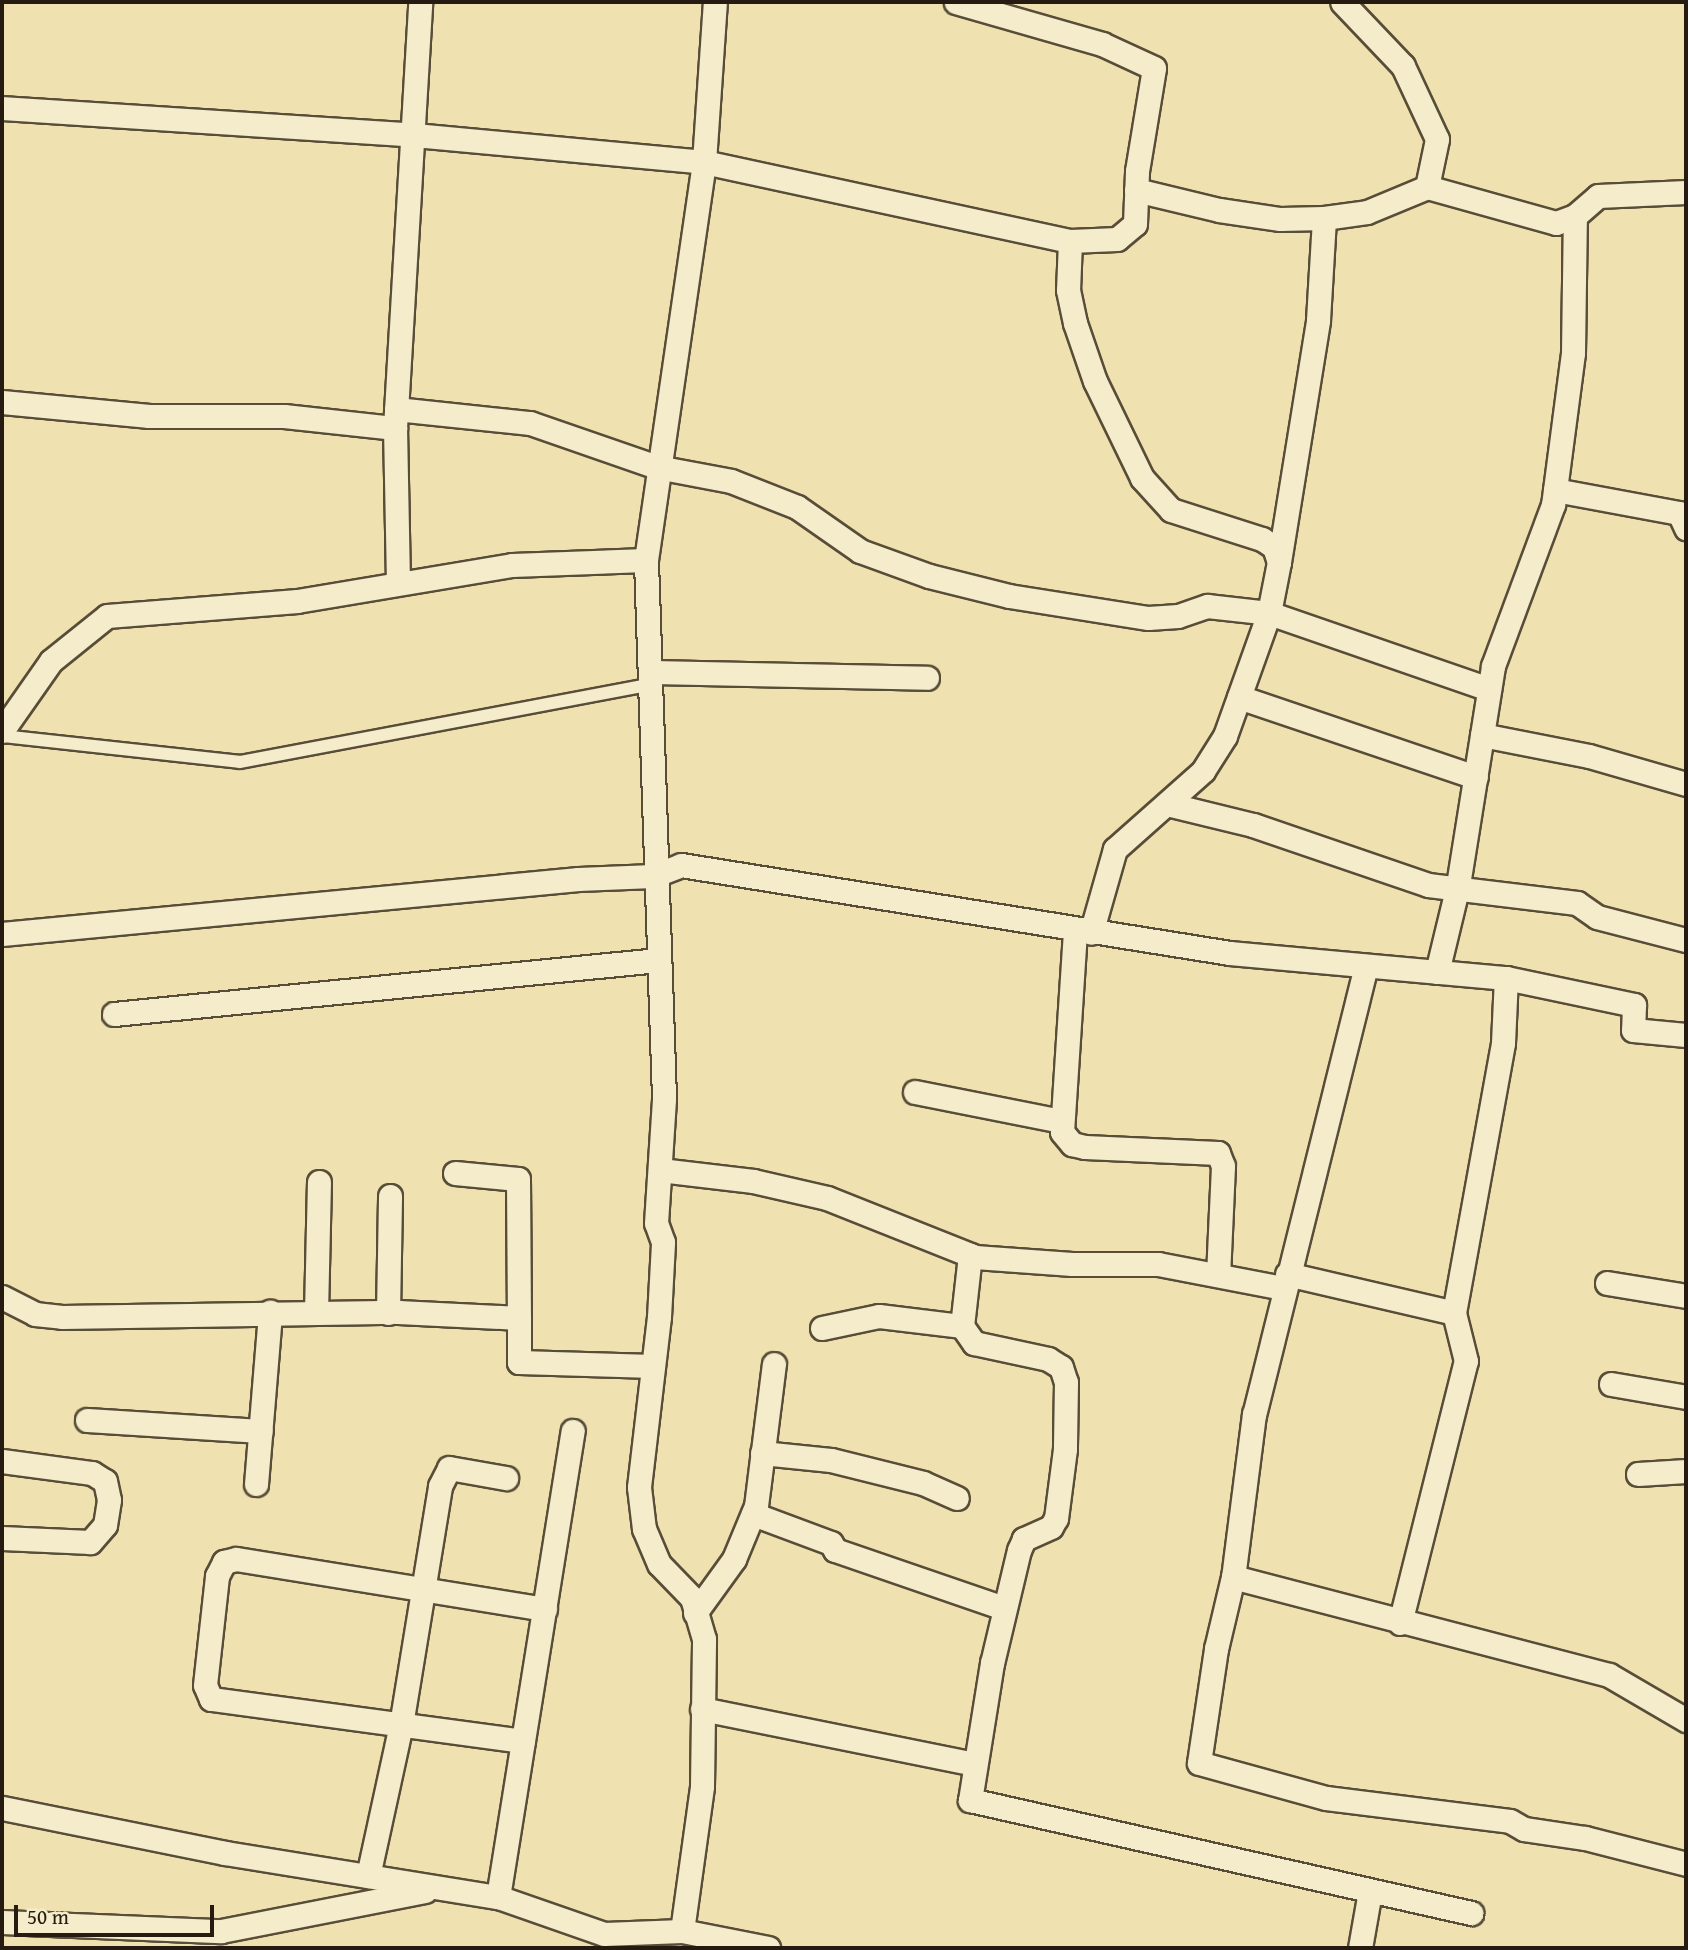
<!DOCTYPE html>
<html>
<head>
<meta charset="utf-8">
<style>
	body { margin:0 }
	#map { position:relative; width:1688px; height:1950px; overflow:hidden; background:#f0e2b0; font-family:"Gentium Book Plus",serif }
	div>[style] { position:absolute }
	.roads { filter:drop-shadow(2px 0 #584d38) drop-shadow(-2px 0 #584d38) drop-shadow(0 2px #584d38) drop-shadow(0 -2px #584d38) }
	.lane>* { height:12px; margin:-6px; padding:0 6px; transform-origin:6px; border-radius:6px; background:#f5eccc }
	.street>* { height:23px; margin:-11.5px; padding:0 11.5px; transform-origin:11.5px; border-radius:11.5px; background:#f5eccc }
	span { translate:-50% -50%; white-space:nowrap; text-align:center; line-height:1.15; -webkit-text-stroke:5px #f5eccc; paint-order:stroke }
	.frame { position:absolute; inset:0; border:4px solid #261b10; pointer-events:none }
	.scale { position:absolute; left:14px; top:1905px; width:200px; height:32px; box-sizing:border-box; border:4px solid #261b10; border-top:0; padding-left:9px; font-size:21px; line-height:24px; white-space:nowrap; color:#261b10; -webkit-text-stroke:5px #f5eccc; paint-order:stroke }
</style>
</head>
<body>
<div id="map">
	<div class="roads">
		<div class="lane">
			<i style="left:2px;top:736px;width:239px;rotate:6.2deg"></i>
			<i style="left:240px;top:762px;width:419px;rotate:-10.7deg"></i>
		</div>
		<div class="street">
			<i style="left:2px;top:108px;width:414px;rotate:3.7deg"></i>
			<i style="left:415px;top:135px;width:290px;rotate:5.3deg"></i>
			<i style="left:704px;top:162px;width:374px;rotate:12.2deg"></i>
			<i style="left:1070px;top:241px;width:47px;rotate:-2.4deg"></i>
			<i style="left:1117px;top:239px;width:23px;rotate:-40deg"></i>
			<i style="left:1135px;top:224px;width:53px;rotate:-87.8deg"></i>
			<i style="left:1137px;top:171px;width:104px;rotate:-80.6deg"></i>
			<i style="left:1154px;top:68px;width:57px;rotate:-155.2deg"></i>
			<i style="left:1102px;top:44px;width:152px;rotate:-164deg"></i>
			<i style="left:1427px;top:187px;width:134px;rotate:15.6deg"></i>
			<i style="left:1556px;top:223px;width:20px;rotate:-20deg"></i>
			<i style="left:1575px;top:216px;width:30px;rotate:-41deg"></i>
			<i style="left:1598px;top:196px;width:88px;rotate:-2.6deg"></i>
			<i style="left:1136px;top:190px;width:85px;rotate:13.5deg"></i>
			<i style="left:1219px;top:210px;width:62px;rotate:8.4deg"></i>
			<i style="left:1280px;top:219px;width:44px;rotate:-1.3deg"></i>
			<i style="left:1324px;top:218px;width:43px;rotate:-7.9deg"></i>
			<i style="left:1367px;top:212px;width:65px;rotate:-22.6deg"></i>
			<i style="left:1427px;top:187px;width:49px;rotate:-78.2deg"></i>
			<i style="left:1437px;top:139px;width:81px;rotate:-115deg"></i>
			<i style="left:1403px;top:66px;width:88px;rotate:-133.6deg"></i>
			<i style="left:1070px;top:241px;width:49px;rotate:92.3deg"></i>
			<i style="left:1068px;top:290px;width:34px;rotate:78deg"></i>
			<i style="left:1075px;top:323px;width:61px;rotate:71deg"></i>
			<i style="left:1095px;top:381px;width:108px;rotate:64.1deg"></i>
			<i style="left:1142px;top:478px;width:43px;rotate:47.8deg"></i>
			<i style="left:1171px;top:510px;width:96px;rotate:17.7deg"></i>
			<i style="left:1262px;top:539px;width:14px;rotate:34deg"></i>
			<i style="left:1274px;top:547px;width:16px;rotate:72deg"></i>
			<i style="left:1279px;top:562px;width:52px;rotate:101.1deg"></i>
			<i style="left:1269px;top:613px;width:131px;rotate:109.7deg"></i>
			<i style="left:1225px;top:736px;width:41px;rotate:122.2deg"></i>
			<i style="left:1203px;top:771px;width:118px;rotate:138.4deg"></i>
			<i style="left:1115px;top:849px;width:87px;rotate:105.9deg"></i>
			<i style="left:2px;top:402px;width:148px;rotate:5.4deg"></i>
			<i style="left:149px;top:416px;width:135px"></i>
			<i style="left:284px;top:416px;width:112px;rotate:6.2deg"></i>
			<i style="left:396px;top:409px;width:135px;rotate:6deg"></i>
			<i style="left:530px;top:423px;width:134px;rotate:19.1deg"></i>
			<i style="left:657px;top:467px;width:75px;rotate:10.7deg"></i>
			<i style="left:731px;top:481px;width:71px;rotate:21.5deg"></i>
			<i style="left:797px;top:507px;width:77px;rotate:34.9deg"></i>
			<i style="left:860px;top:551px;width:73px;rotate:19.9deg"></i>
			<i style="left:929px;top:576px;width:82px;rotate:14deg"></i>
			<i style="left:1009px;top:596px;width:141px;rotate:9deg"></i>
			<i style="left:1148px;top:618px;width:30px;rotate:-4deg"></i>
			<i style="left:1178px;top:616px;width:31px;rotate:-19deg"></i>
			<i style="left:1207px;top:606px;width:62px;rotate:6.4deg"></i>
			<i style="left:1269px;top:613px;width:233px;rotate:19.1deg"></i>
			<i style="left:1555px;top:490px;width:126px;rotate:10.5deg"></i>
			<i style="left:1679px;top:513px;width:17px;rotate:65deg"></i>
			<i style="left:1279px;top:562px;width:245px;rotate:-80.8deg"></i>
			<i style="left:1318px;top:320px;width:102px;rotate:-86.6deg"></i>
			<i style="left:398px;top:583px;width:155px;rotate:-91.1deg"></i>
			<i style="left:395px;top:428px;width:427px;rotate:-86.6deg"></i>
			<i style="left:652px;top:672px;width:275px;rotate:1.2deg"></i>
			<i style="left:1239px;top:697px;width:250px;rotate:18.7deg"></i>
			<i style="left:2px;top:731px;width:85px;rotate:-55deg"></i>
			<i style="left:51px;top:661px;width:72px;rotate:-38.8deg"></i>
			<i style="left:107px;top:616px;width:191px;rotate:-4.5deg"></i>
			<i style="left:297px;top:601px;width:218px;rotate:-9.5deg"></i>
			<i style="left:512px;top:565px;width:134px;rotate:-2.1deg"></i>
			<i style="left:1482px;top:735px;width:109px;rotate:11.1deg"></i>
			<i style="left:1589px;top:756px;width:101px;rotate:16.1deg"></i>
			<i style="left:1167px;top:804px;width:89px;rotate:13.7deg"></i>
			<i style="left:1253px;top:825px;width:185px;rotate:18.9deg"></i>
			<i style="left:1428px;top:885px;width:150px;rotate:6.9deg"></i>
			<i style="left:1577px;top:903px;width:24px;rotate:35deg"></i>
			<i style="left:1597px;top:917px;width:92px;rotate:14.5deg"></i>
			<i style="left:1075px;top:931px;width:201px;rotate:93.7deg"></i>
			<i style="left:1062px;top:1132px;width:16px;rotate:50deg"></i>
			<i style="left:1072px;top:1144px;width:13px;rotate:13deg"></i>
			<i style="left:1085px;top:1147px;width:133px;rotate:2.6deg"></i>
			<i style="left:1218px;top:1153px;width:14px;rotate:69deg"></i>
			<i style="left:1223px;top:1166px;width:109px;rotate:92.6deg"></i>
			<i style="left:2px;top:934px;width:579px;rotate:-5.45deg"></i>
			<i style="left:578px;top:879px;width:75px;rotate:-2.3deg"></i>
			<i style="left:653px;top:876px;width:30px;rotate:-21deg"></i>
			<i style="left:681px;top:865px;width:556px;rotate:9.11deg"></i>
			<i style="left:1230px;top:953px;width:277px;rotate:5.2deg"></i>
			<i style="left:1506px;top:978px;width:131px;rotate:11.9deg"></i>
			<i style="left:1634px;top:1005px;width:25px;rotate:92deg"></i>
			<i style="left:1633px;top:1030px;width:53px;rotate:5.4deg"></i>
			<i style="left:1366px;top:966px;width:462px;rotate:104deg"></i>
			<i style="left:1254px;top:1414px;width:164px;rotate:97.3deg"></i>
			<i style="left:1233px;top:1577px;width:389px;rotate:14.6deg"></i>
			<i style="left:1609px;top:1675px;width:89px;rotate:30.3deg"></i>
			<i style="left:1437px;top:972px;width:89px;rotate:-76.4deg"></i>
			<i style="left:1458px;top:885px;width:222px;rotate:-80.9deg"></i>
			<i style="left:1493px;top:666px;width:172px;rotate:-69.6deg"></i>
			<i style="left:1553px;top:505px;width:153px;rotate:-82.5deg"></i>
			<i style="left:1573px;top:353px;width:137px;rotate:-89.2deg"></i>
			<i style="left:114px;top:1014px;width:547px;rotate:-5.67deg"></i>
			<i style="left:915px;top:1092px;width:149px;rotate:11.2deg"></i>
			<i style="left:660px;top:1170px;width:94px;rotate:6.7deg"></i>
			<i style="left:753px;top:1181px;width:76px;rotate:12.9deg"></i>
			<i style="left:827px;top:1198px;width:159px;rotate:21.7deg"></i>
			<i style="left:975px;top:1257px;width:97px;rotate:4.1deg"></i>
			<i style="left:1072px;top:1264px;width:86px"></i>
			<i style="left:1158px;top:1264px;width:127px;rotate:10.9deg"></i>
			<i style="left:455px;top:1173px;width:63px;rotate:5.4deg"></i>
			<i style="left:518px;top:1179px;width:139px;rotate:89.6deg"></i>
			<i style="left:970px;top:1255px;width:71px;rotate:96.4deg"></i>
			<i style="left:962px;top:1326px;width:21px;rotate:55deg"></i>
			<i style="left:974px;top:1343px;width:76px;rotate:12.2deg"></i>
			<i style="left:1048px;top:1359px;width:15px;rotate:32deg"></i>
			<i style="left:1061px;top:1367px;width:16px;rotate:72deg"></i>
			<i style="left:1066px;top:1382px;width:67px;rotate:90.9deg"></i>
			<i style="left:1065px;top:1449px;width:70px;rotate:97.4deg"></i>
			<i style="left:1056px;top:1518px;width:10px;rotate:119deg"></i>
			<i style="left:1051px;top:1527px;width:30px;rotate:156deg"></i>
			<i style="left:1024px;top:1539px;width:12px;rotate:114deg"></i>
			<i style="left:1019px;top:1550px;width:116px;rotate:103.4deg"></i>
			<i style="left:992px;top:1663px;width:139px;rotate:99.1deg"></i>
			<i style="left:970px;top:1800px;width:514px;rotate:12.71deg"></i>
			<i style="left:1287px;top:1274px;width:171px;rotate:13.1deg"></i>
			<i style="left:1454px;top:1313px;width:274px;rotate:-79.7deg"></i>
			<i style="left:1503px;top:1043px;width:65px;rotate:-87.4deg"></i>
			<i style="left:1607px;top:1283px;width:80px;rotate:9.3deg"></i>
			<i style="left:2px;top:1297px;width:37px;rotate:27deg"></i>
			<i style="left:35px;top:1314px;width:27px;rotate:6deg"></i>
			<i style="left:62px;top:1317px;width:336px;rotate:-0.9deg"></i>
			<i style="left:398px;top:1312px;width:121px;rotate:2.8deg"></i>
			<i style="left:519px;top:1318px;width:44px;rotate:90deg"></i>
			<i style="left:519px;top:1362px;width:134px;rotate:1.7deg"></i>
			<i style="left:316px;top:1313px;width:131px;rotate:-88.7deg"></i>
			<i style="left:388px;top:1313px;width:117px;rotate:-89deg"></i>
			<i style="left:822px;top:1328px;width:58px;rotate:-11.9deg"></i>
			<i style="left:879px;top:1316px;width:84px;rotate:6.9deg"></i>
			<i style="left:1611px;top:1384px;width:76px;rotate:9.8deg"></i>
			<i style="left:87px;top:1420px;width:174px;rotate:3.6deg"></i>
			<i style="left:762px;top:1453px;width:69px;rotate:5.8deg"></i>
			<i style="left:831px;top:1460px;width:95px;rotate:14deg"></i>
			<i style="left:923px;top:1483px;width:37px;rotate:24deg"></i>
			<i style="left:2px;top:1461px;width:91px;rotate:7.6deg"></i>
			<i style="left:92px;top:1473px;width:15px;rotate:32deg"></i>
			<i style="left:105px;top:1481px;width:19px;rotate:78deg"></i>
			<i style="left:109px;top:1500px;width:25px;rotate:99deg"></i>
			<i style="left:105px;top:1525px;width:23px;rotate:131deg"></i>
			<i style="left:90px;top:1542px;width:88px;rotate:-177.4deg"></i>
			<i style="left:1638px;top:1474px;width:48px;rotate:-3.6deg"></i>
			<i style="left:256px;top:1484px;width:173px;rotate:-85.3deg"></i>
			<i style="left:753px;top:1514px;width:83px;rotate:20.4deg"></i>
			<i style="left:831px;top:1543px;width:8px;rotate:60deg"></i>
			<i style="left:835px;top:1550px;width:178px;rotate:19deg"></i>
			<i style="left:1233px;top:1577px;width:74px;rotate:103.3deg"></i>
			<i style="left:1216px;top:1649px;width:115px;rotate:98.5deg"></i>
			<i style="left:1199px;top:1763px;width:132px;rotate:15.4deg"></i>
			<i style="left:1326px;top:1798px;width:185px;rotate:7.1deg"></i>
			<i style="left:1510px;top:1821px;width:16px;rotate:30deg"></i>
			<i style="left:1524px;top:1829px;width:62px;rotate:8.4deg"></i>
			<i style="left:1585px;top:1838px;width:104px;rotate:14.4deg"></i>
			<i style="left:695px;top:1613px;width:67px;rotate:-54.2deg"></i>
			<i style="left:734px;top:1559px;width:57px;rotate:-67.5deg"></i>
			<i style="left:756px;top:1506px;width:143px;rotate:-82.8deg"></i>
			<i style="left:1400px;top:1623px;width:270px;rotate:-75.9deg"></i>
			<i style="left:1466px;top:1361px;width:49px;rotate:-104deg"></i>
			<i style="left:702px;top:1709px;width:278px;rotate:11.4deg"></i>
			<i style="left:523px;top:1741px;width:315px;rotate:-172.3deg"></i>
			<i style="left:211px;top:1699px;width:15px;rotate:-113deg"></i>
			<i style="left:205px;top:1685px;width:110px;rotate:-83.7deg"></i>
			<i style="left:217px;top:1576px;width:16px;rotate:-63deg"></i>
			<i style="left:224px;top:1562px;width:12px;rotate:-14deg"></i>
			<i style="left:236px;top:1559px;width:313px;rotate:9.2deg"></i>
			<i style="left:2px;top:1808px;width:227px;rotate:11.4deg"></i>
			<i style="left:225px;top:1853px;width:277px;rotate:9.2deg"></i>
			<i style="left:498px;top:1897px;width:112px;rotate:19.2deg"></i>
			<i style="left:604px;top:1934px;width:78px;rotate:-2.2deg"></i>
			<i style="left:682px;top:1931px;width:88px;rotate:11.2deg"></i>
			<i style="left:368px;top:1876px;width:155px;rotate:-77.7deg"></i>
			<i style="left:401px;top:1725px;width:242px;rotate:-80.7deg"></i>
			<i style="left:440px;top:1486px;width:20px;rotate:-63deg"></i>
			<i style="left:449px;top:1468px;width:58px;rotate:10deg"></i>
			<i style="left:498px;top:1897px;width:472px;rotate:-80.9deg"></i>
			<i style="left:2px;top:1922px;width:219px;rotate:2.4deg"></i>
			<i style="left:221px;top:1931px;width:208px;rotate:-11.1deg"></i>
			<i style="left:682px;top:1931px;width:146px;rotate:-82.1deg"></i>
			<i style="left:702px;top:1786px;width:147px;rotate:-89.2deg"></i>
			<i style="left:704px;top:1639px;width:43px;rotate:-106.3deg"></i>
			<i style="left:692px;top:1598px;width:47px;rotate:-134.1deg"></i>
			<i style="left:659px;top:1564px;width:38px;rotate:-113deg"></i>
			<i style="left:644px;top:1529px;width:42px;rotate:-96.8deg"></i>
			<i style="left:639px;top:1487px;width:171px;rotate:-83.3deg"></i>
			<i style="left:659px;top:1317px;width:75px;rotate:-86.9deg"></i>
			<i style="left:663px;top:1242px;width:20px;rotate:-110deg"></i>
			<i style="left:656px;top:1223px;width:125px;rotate:-86.3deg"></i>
			<i style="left:664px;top:1098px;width:538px;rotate:-91.92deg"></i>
			<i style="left:646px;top:560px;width:402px;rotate:-81.7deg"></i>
			<i style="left:704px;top:162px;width:160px;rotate:-86.1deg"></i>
			<i style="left:1360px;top:1948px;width:58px;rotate:-80deg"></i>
		</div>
	</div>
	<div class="frame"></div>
	<div class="scale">50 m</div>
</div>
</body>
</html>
